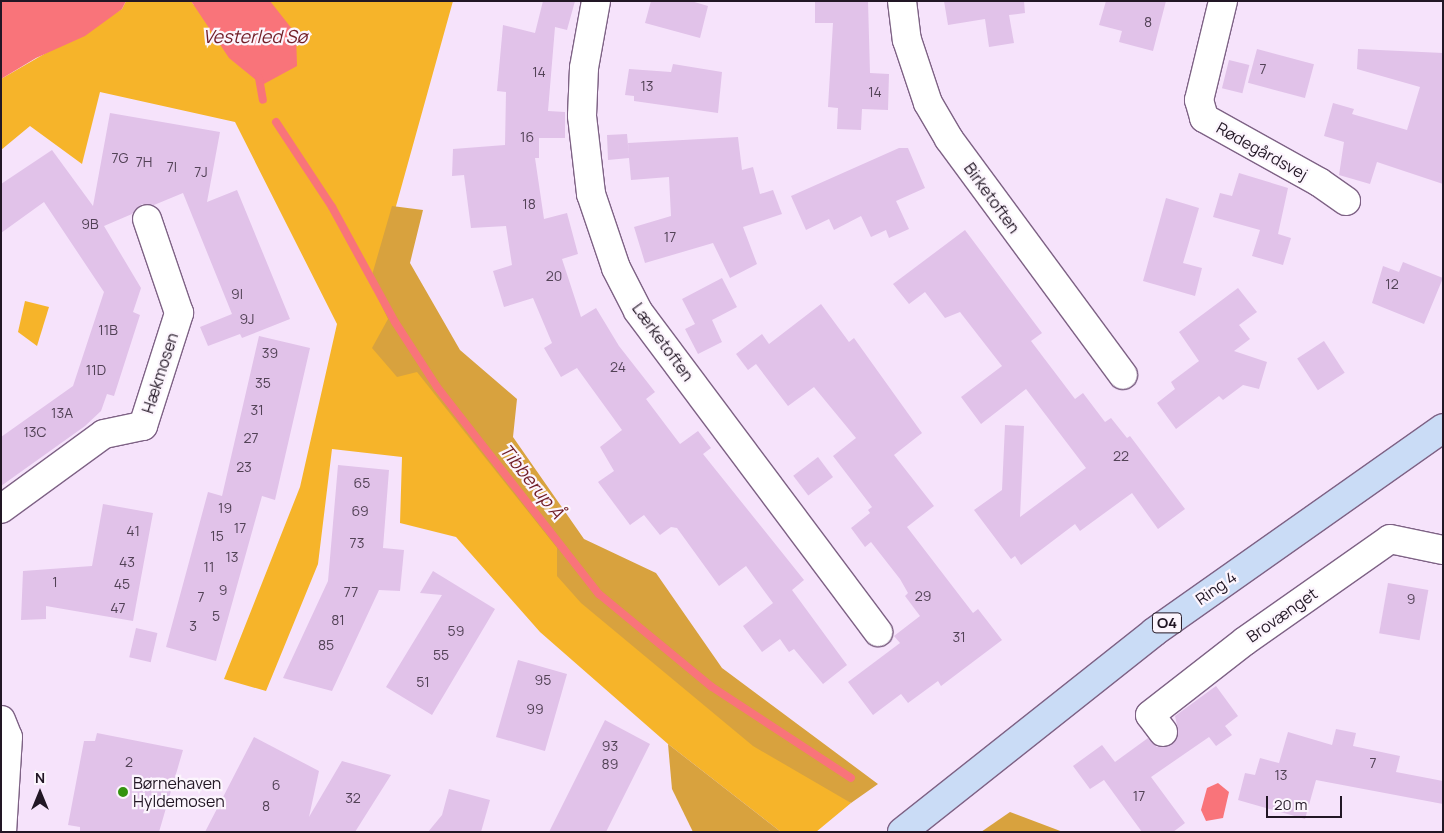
<!DOCTYPE html>
<html>
<head>
<meta charset="utf-8">
<style>
	body { margin:0 }
	#map { position:relative; width:1444px; height:833px; overflow:hidden; background:#f6e3fb; font-family:Manrope,sans-serif }
	div>[style] { position:absolute }
	.green>* { inset:0; background:#f6b42a }
	.forest>* { inset:0; background:#d8a23e }
	.water>* { inset:0; background:#f9747a }
	.stream>* { height:8px; margin:-4px; padding:0 4px; transform-origin:4px; border-radius:4px; background:#f9747a }
	.building>* { inset:0; background:#e1c2e9; transform-origin:0 0 }
	.roads { filter:drop-shadow(1px 0 #7e6285) drop-shadow(-1px 0 #7e6285) drop-shadow(0 1px #7e6285) drop-shadow(0 -1px #7e6285) }
	.minor>* { height:28px; margin:-14px; padding:0 14px; transform-origin:14px; border-radius:14px; background:#fff }
	.major>* { height:28px; margin:-14px; padding:0 14px; transform-origin:14px; border-radius:14px; background:#cadcf6 }
	.dots>* { width:14px; height:14px; translate:-50% -50%; box-sizing:border-box; border:2px solid #fcf5fd; border-radius:50% }
	span { translate:-50% -50%; white-space:nowrap; text-align:center; line-height:1.15; -webkit-text-stroke:4.5px #fcf5fd; paint-order:stroke }
	.number-label { font-size:14px; color:#524256 }
	.number-label span { -webkit-text-stroke-width:0 }
	.shield-label span { padding:1px 4px; background:#fcf5fd; border:1px solid; border-radius:4px; -webkit-text-stroke-width:0 }
	.shield-label { font-size:15px; color:#221725; font-weight:700 }
	.street-label { font-size:16px; color:#221725 }
	.poi-label { font-size:16px; color:#221725 }
	.left { translate:0 -50%; text-align:left }
	.water-label { font-size:18px; color:#711d26; font-style:italic }
	.frame { position:absolute; inset:0; border:2px solid #221725; pointer-events:none }
	.north { position:absolute; left:15px; top:768px; width:50px; height:50px; -webkit-text-stroke:4px #fcf5fd; paint-order:stroke; rotate:0deg; font-size:14px; font-weight:700; line-height:20px; text-align:center; color:#221725 }
	.north::after { content:''; display:block; margin:auto; width:18px; height:22px; background:#221725; clip-path:polygon(50% 0,100% 100%,50% 72%,0 100%) }
	.scale { position:absolute; left:1266px; top:796px; width:76px; height:22px; box-sizing:border-box; border:2px solid #221725; border-top:0; padding-left:6px; font-size:15px; line-height:18px; white-space:nowrap; color:#221725; -webkit-text-stroke:4px #fcf5fd; paint-order:stroke }
</style>
</head>
<body>
<div id="map">
	<div class="green">
		<i style="clip-path:polygon(126px 1px,191px 1px,194px 5px,253px 1px,453px 1px,373px 289px,700px 679px,851px 803px,816px 832px,781px 832px,668px 744px,540px 632px,456px 537px,400px 523px,402px 457px,332px 449px,318px 564px,266px 691px,224px 679px,300px 487px,337px 324px,235px 122px,100px 92px,82px 164px,30px 126px,1px 150px,1px 79px,122px 9px)"></i>
		<i style="clip-path:polygon(25px 301px,49px 307px,37px 346px,18px 332px)"></i>
	</div>
	<div class="forest">
		<i style="clip-path:polygon(392px 206px,423px 210px,410px 263px,460px 350px,517px 399px,513px 437px,584px 539px,656px 573px,722px 668px,878px 784px,851px 803px,753px 746px,581px 603px,557px 576px,557px 548px,417px 372px,397px 377px,372px 348px,388px 319px,370px 282px)"></i>
		<i style="clip-path:polygon(668px 744px,781px 832px,693px 832px,672px 789px)"></i>
		<i style="clip-path:polygon(1010px 812px,1063px 832px,981px 832px)"></i>
	</div>
	<div class="water">
		<i style="clip-path:polygon(1px 1px,126px 1px,122px 9px,85px 36px,36px 58px,1px 79px)"></i>
		<i style="clip-path:polygon(191px 1px,270px 1px,296px 34px,297px 66px,262px 85px,229px 58px)"></i>
		<i style="clip-path:polygon(1218px 783px,1229px 792px,1223px 818px,1206px 821px,1201px 810px,1207px 788px)"></i>
	</div>
	<div class="stream">
		<i style="left:259px;top:78px;width:22px;rotate:80deg"></i>
		<i style="left:276px;top:122px;width:102px;rotate:56.6deg"></i>
		<i style="left:332px;top:207px;width:131px;rotate:61.3deg"></i>
		<i style="left:395px;top:322px;width:77px;rotate:57.1deg"></i>
		<i style="left:437px;top:387px;width:263px;rotate:52deg"></i>
		<i style="left:599px;top:594px;width:146px;rotate:39.5deg"></i>
		<i style="left:712px;top:687px;width:166px;rotate:33.2deg"></i>
	</div>
	<div class="building">
		<i style="clip-path:polygon(543px 1px,575px 1px,567px 30px,555px 27px,548px 111px,565px 112px,565px 138px,539px 138px,539px 158px,535px 158px,544px 219px,567px 213px,578px 254px,562px 259px,581px 317px,596px 308px,619px 346px,655px 392px,646px 399px,680px 444px,698px 431px,711px 448px,703px 454px,804px 580px,792px 590px,847px 665px,823px 684px,794px 649px,789px 652px,780px 639px,762px 652px,743px 626px,773px 603px,746px 566px,719px 586px,677px 528px,671px 527px,660px 535px,644px 515px,630px 525px,598px 482px,614px 471px,600px 447px,622px 430px,577px 368px,561px 377px,544px 348px,552px 343px,533px 298px,504px 307px,493px 271px,512px 265px,506px 226px,471px 228px,464px 175px,452px 176px,453px 149px,505px 145px,506px 92px,497px 91px,503px 25px,535px 33px)"></i>
		<i style="clip-path:polygon(651px 1px,691px 1px,708px 6px,700px 38px,645px 23px)"></i>
		<i style="clip-path:polygon(815px 1px,868px 1px,870px 73px,889px 74px,888px 110px,862px 109px,861px 130px,837px 129px,838px 108px,828px 107px,833px 23px,815px 23px)"></i>
		<i style="clip-path:polygon(944px 1px,1024px 1px,1025px 13px,1009px 15px,1014px 43px,989px 47px,985px 19px,948px 25px)"></i>
		<i style="clip-path:polygon(1106px 1px,1166px 1px,1153px 51px,1119px 42px,1122px 31px,1099px 25px)"></i>
		<i style="left:1257px;top:49px;width:59px;height:35px;rotate:15deg"></i>
		<i style="clip-path:polygon(1358px 49px,1443px 53px,1443px 184px,1377px 162px,1370px 184px,1339px 175px,1344px 142px,1324px 136px,1333px 103px,1354px 109px,1352px 114px,1407px 130px,1420px 87px,1357px 69px)"></i>
		<i style="left:1229px;top:60px;width:21px;height:29px;rotate:14deg"></i>
		<i style="clip-path:polygon(673px 64px,722px 72px,718px 113px,634px 101px,634px 96px,625px 95px,629px 69px,671px 72px)"></i>
		<i style="clip-path:polygon(110px 113px,220px 132px,207px 202px,237px 190px,290px 319px,242px 338px,240px 334px,208px 346px,200px 327px,232px 314px,183px 193px,154px 205px,142px 204px,132px 214px,104px 226px,141px 288px,133px 312px,140px 315px,114px 396px,107px 394px,101px 411px,85px 426px,1px 486px,1px 437px,73px 386px,104px 292px,44px 202px,1px 233px,1px 184px,52px 150px,93px 206px)"></i>
		<i style="clip-path:polygon(627px 134px,629px 156px,628px 143px,738px 137px,742px 170px,753px 167px,760px 194px,773px 190px,782px 214px,743px 227px,757px 264px,730px 278px,713px 243px,645px 263px,634px 227px,671px 216px,669px 177px,631px 180px,629px 158px,608px 160px,607px 135px)"></i>
		<i style="clip-path:polygon(899px 148px,908px 148px,925px 188px,896px 201px,909px 229px,889px 238px,886px 230px,871px 237px,861px 216px,834px 230px,829px 219px,806px 230px,791px 196px)"></i>
		<i style="clip-path:polygon(1239px 173px,1288px 188px,1278px 234px,1291px 238px,1283px 265px,1252px 256px,1260px 230px,1213px 217px,1220px 193px,1232px 196px)"></i>
		<i style="clip-path:polygon(1166px 198px,1199px 208px,1183px 263px,1202px 268px,1195px 296px,1143px 281px)"></i>
		<i style="clip-path:polygon(965px 230px,1042px 333px,1031px 341px,1075px 399px,1083px 393px,1105px 422px,1111px 418px,1127px 438px,1130px 436px,1185px 509px,1158px 529px,1132px 493px,1080px 531px,1075px 524px,1021px 565px,1015px 556px,1011px 559px,974px 510px,1002px 490px,1005px 425px,1024px 426px,1020px 517px,1086px 468px,1026px 389px,981px 424px,961px 397px,1002px 366px,960px 312px,945px 318px,925px 292px,909px 304px,893px 284px)"></i>
		<i style="clip-path:polygon(1403px 262px,1443px 278px,1424px 324px,1372px 303px,1383px 266px,1399px 272px)"></i>
		<i style="clip-path:polygon(722px 278px,737px 307px,712px 320px,722px 342px,698px 354px,685px 329px,695px 324px,682px 299px)"></i>
		<i style="clip-path:polygon(1238px 288px,1257px 312px,1239px 325px,1250px 339px,1234px 351px,1267px 362px,1259px 389px,1243px 385px,1223px 400px,1219px 396px,1176px 429px,1157px 403px,1175px 389px,1171px 382px,1199px 361px,1179px 332px)"></i>
		<i style="clip-path:polygon(821px 304px,849px 342px,854px 338px,922px 433px,894px 455px,934px 506px,907px 527px,973px 613px,978px 609px,1002px 640px,941px 686px,938px 681px,908px 703px,901px 694px,873px 715px,848px 682px,900px 643px,894px 636px,920px 616px,905px 596px,908px 593px,900px 579px,871px 542px,865px 547px,851px 528px,870px 513px,868px 510px,872px 507px,833px 456px,856px 438px,814px 387px,788px 406px,756px 364px,748px 370px,736px 354px,762px 334px,769px 344px)"></i>
		<i style="clip-path:polygon(259px 336px,310px 348px,275px 500px,262px 496px,216px 661px,166px 647px,208px 492px,222px 496px)"></i>
		<i style="left:1324px;top:341px;width:38px;height:32px;rotate:57deg"></i>
		<i style="left:818px;top:457px;width:25px;height:31px;rotate:53deg"></i>
		<i style="clip-path:polygon(338px 465px,389px 470px,383px 548px,404px 550px,400px 591px,379px 590px,332px 691px,283px 678px,328px 581px)"></i>
		<i style="clip-path:polygon(103px 504px,153px 513px,133px 621px,46px 606px,46px 619px,21px 620px,23px 571px,92px 566px)"></i>
		<i style="clip-path:polygon(433px 571px,495px 609px,432px 715px,386px 687px,442px 595px,420px 593px)"></i>
		<i style="left:1388px;top:583px;width:41px;height:51px;rotate:10deg"></i>
		<i style="left:136px;top:628px;width:22px;height:30px;rotate:13deg"></i>
		<i style="left:518px;top:660px;width:51px;height:80px;rotate:16deg"></i>
		<i style="clip-path:polygon(1216px 686px,1238px 716px,1225px 726px,1232px 735px,1216px 746px,1209px 737px,1151px 777px,1185px 823px,1173px 832px,1142px 832px,1104px 780px,1090px 789px,1073px 766px,1102px 745px,1115px 762px,1148px 738px,1157px 747px,1172px 745px,1178px 730px,1175px 716px)"></i>
		<i style="clip-path:polygon(605px 720px,650px 744px,606px 832px,549px 832px)"></i>
		<i style="clip-path:polygon(1336px 729px,1356px 733px,1353px 746px,1400px 756px,1396px 772px,1443px 781px,1443px 804px,1316px 780px,1305px 819px,1238px 800px,1245px 773px,1255px 775px,1260px 758px,1279px 763px,1288px 732px,1332px 745px)"></i>
		<i style="clip-path:polygon(97px 733px,183px 750px,159px 832px,80px 832px,80px 827px,68px 825px,84px 741px,95px 741px)"></i>
		<i style="clip-path:polygon(254px 737px,319px 771px,309px 817px,342px 761px,391px 775px,355px 832px,205px 832px)"></i>
		<i style="clip-path:polygon(449px 789px,490px 800px,481px 832px,428px 832px,442px 815px)"></i>
	</div>
	<div class="roads">
		<div class="minor">
			<i style="left:596px;top:1px;width:68px;rotate:100.2deg"></i>
			<i style="left:584px;top:68px;width:48px;rotate:92.4deg"></i>
			<i style="left:582px;top:116px;width:79px;rotate:83.4deg"></i>
			<i style="left:591px;top:194px;width:78px;rotate:71.3deg"></i>
			<i style="left:616px;top:268px;width:48px;rotate:62.9deg"></i>
			<i style="left:638px;top:311px;width:401px;rotate:53.2deg"></i>
			<i style="left:902px;top:1px;width:39px;rotate:83deg"></i>
			<i style="left:907px;top:40px;width:66px;rotate:71.6deg"></i>
			<i style="left:928px;top:103px;width:42px;rotate:59.7deg"></i>
			<i style="left:949px;top:139px;width:293px;rotate:53.6deg"></i>
			<i style="left:1223px;top:1px;width:102px;rotate:103.6deg"></i>
			<i style="left:1199px;top:100px;width:19px;rotate:74deg"></i>
			<i style="left:1204px;top:118px;width:132px;rotate:29.1deg"></i>
			<i style="left:1319px;top:182px;width:33px;rotate:35deg"></i>
			<i style="left:1px;top:509px;width:127px;rotate:-36.1deg"></i>
			<i style="left:104px;top:434px;width:40px;rotate:-12deg"></i>
			<i style="left:143px;top:426px;width:119px;rotate:-72.3deg"></i>
			<i style="left:179px;top:313px;width:99px;rotate:-108.8deg"></i>
			<i style="left:1px;top:720px;width:18px;rotate:68deg"></i>
			<i style="left:8px;top:737px;width:95px;rotate:93.6deg"></i>
			<i style="left:1163px;top:732px;width:21px;rotate:-127deg"></i>
			<i style="left:1150px;top:715px;width:120px;rotate:-37.9deg"></i>
			<i style="left:1245px;top:641px;width:177px;rotate:-35.1deg"></i>
			<i style="left:1390px;top:539px;width:54px;rotate:11.7deg"></i>
		</div>
		<div class="major">
			<i style="left:902px;top:832px;width:322px;rotate:-38.4deg"></i>
			<i style="left:1154px;top:632px;width:354px;rotate:-35.2deg"></i>
		</div>
	</div>
	<div class="dots">
		<i style="left:123px;top:792px;background:#34930f"></i>
	</div>
	<div class="number-label">
		<span style="left:1148px;top:22px">8</span>
		<span style="left:1263px;top:69px">7</span>
		<span style="left:539px;top:72px">14</span>
		<span style="left:647px;top:86px">13</span>
		<span style="left:875px;top:92px">14</span>
		<span style="left:527px;top:137px">16</span>
		<span style="left:120px;top:158px">7G</span>
		<span style="left:144px;top:162px">7H</span>
		<span style="left:172px;top:167px">7I</span>
		<span style="left:201px;top:172px">7J</span>
		<span style="left:529px;top:204px">18</span>
		<span style="left:90px;top:224px">9B</span>
		<span style="left:670px;top:237px">17</span>
		<span style="left:554px;top:276px">20</span>
		<span style="left:1392px;top:284px">12</span>
		<span style="left:237px;top:294px">9I</span>
		<span style="left:247px;top:319px">9J</span>
		<span style="left:108px;top:330px">11B</span>
		<span style="left:270px;top:353px">39</span>
		<span style="left:618px;top:367px">24</span>
		<span style="left:96px;top:370px">11D</span>
		<span style="left:263px;top:383px">35</span>
		<span style="left:257px;top:410px">31</span>
		<span style="left:62px;top:413px">13A</span>
		<span style="left:35px;top:432px">13C</span>
		<span style="left:251px;top:438px">27</span>
		<span style="left:1121px;top:456px">22</span>
		<span style="left:244px;top:467px">23</span>
		<span style="left:362px;top:483px">65</span>
		<span style="left:225px;top:508px">19</span>
		<span style="left:360px;top:511px">69</span>
		<span style="left:240px;top:528px">17</span>
		<span style="left:133px;top:531px">41</span>
		<span style="left:217px;top:536px">15</span>
		<span style="left:357px;top:543px">73</span>
		<span style="left:232px;top:557px">13</span>
		<span style="left:127px;top:562px">43</span>
		<span style="left:209px;top:567px">11</span>
		<span style="left:55px;top:582px">1</span>
		<span style="left:122px;top:584px">45</span>
		<span style="left:223px;top:590px">9</span>
		<span style="left:351px;top:592px">77</span>
		<span style="left:923px;top:596px">29</span>
		<span style="left:201px;top:597px">7</span>
		<span style="left:1411px;top:599px">9</span>
		<span style="left:118px;top:608px">47</span>
		<span style="left:216px;top:616px">5</span>
		<span style="left:338px;top:620px">81</span>
		<span style="left:193px;top:626px">3</span>
		<span style="left:456px;top:631px">59</span>
		<span style="left:959px;top:637px">31</span>
		<span style="left:326px;top:645px">85</span>
		<span style="left:441px;top:655px">55</span>
		<span style="left:543px;top:680px">95</span>
		<span style="left:423px;top:682px">51</span>
		<span style="left:535px;top:709px">99</span>
		<span style="left:610px;top:746px">93</span>
		<span style="left:129px;top:762px">2</span>
		<span style="left:1373px;top:763px">7</span>
		<span style="left:610px;top:764px">89</span>
		<span style="left:1281px;top:775px">13</span>
		<span style="left:276px;top:785px">6</span>
		<span style="left:1139px;top:796px">17</span>
		<span style="left:353px;top:798px">32</span>
		<span style="left:266px;top:806px">8</span>
	</div>
	<div class="shield-label">
		<span style="left:1167px;top:623px">O4</span>
	</div>
	<div class="street-label">
		<span style="left:1262px;top:151px;rotate:29deg">Rødegårdsvej</span>
		<span style="left:992px;top:198px;rotate:54deg">Birketoften</span>
		<span style="left:663px;top:342px;rotate:54deg">Lærketoften</span>
		<span style="left:160px;top:373px;rotate:-72deg">Hækmosen</span>
		<span style="left:1216px;top:588px;rotate:-35deg">Ring 4</span>
		<span style="left:1282px;top:615px;rotate:-35deg">Brovænget</span>
	</div>
	<div class="poi-label">
		<span class="left" style="left:133px;top:792px">Børnehaven<br>Hyldemosen</span>
	</div>
	<div class="water-label">
		<span style="left:255px;top:36px">Vesterled Sø</span>
		<span style="left:532px;top:481px;rotate:51deg">Tibberup Å</span>
	</div>
	<div class="frame"></div>
	<div class="north">N</div>
	<div class="scale">20 m</div>
</div>
</body>
</html>
